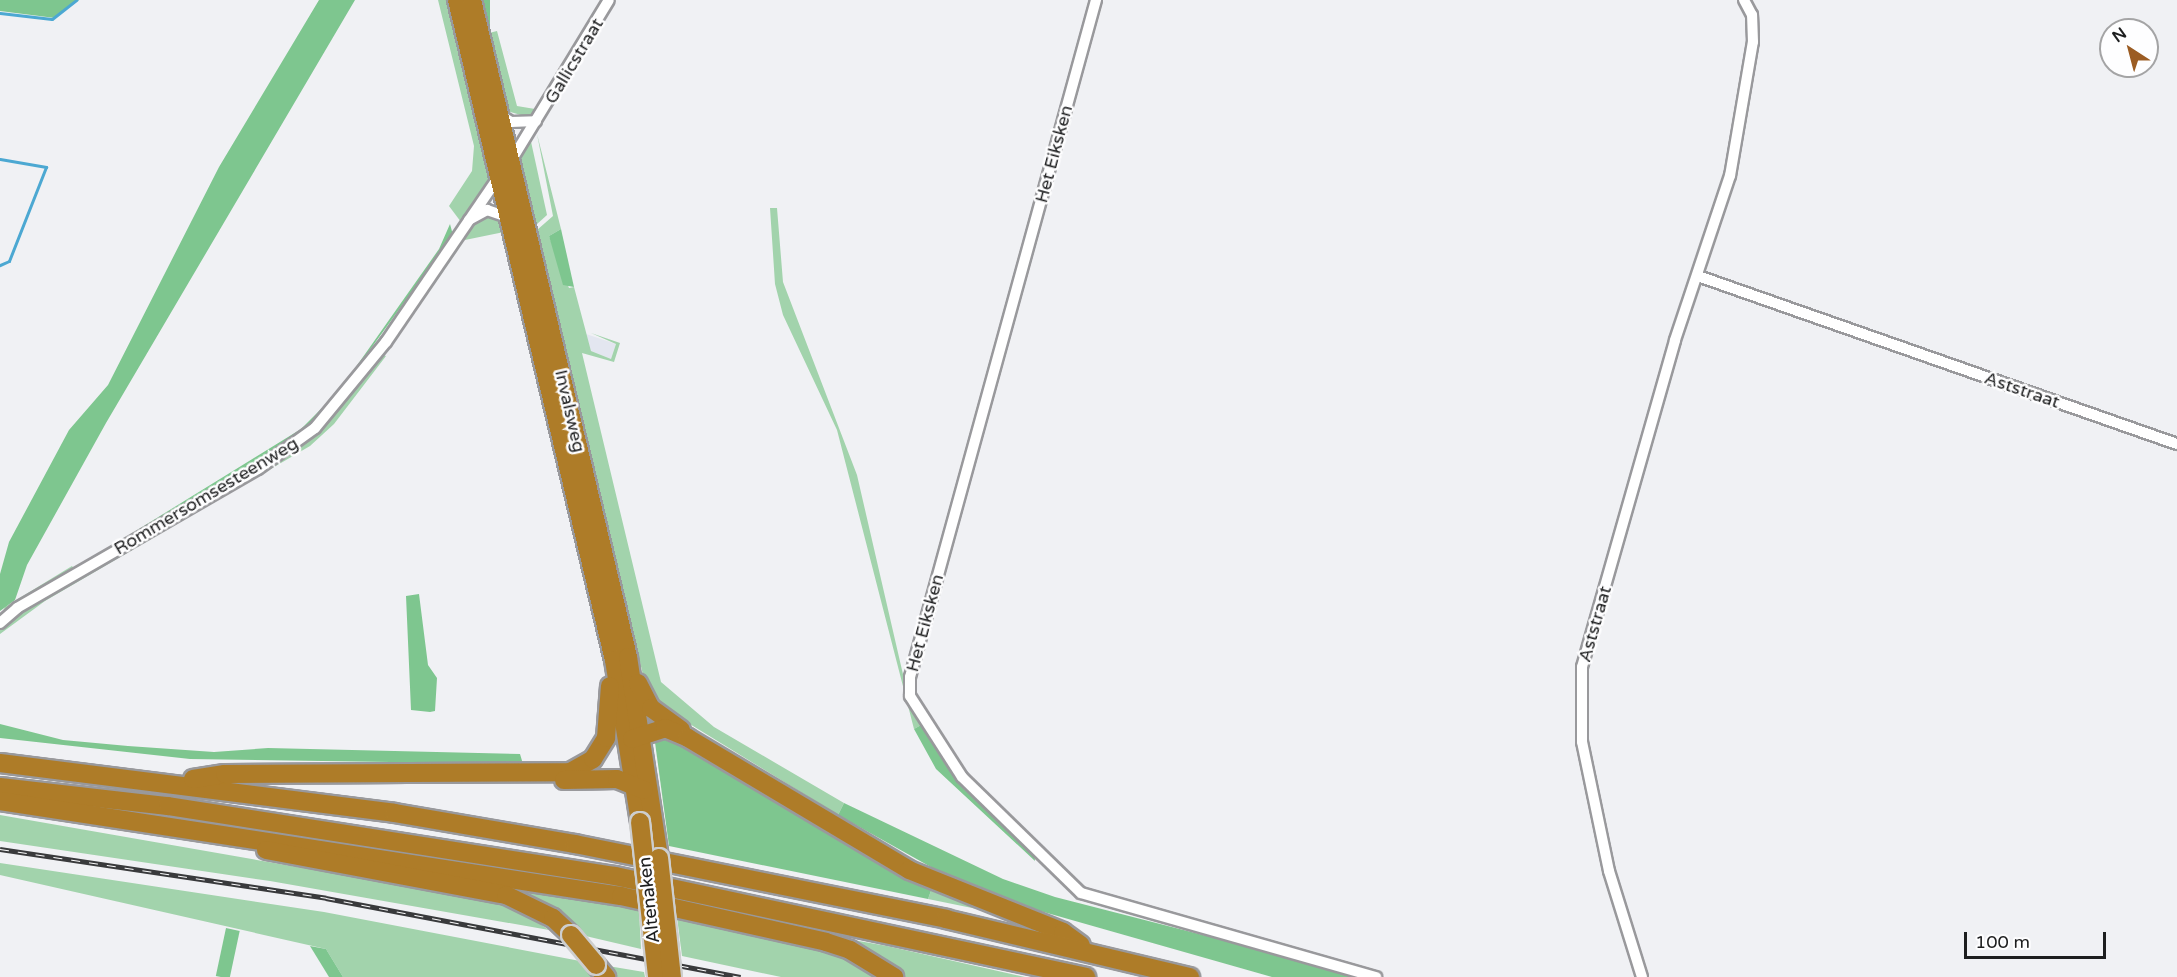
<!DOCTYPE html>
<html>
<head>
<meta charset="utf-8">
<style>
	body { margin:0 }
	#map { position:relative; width:2177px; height:977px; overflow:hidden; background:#f0f1f4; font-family:"Varela Round",sans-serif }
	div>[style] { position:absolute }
	.built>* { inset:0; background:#e3e6f0 }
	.green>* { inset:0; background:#a2d3ac }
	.forest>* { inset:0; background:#7ec68f; transform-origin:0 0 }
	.stream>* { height:3px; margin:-1.5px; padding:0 1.5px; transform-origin:1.5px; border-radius:1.5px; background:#4ca8d2 }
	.roads { filter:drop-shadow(2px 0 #99999c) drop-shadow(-2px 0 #99999c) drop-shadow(0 2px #99999c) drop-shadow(0 -2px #99999c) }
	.street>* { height:10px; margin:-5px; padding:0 5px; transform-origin:5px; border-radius:5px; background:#fff }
	.highway>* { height:18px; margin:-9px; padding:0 9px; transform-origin:9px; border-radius:9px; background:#ae7c28 }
	.rail>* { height:5px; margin-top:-2.5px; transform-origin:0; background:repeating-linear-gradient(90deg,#fefeff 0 9px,#393a3c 0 18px); box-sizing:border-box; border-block:2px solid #393a3c }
	.bridges { filter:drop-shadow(2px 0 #cdcece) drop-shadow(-2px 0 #cdcece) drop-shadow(0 2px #cdcece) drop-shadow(0 -2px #cdcece) }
	.highway-bridge>* { height:18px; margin:-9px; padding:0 9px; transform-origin:9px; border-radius:9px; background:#ae7c28 }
	span { translate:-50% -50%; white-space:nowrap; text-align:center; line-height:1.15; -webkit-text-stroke:5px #fefeff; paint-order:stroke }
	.street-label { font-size:18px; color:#1d1e1f }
	.north { position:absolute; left:2099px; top:18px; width:60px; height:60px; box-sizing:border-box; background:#fefeff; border:2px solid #a4a4a5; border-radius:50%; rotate:324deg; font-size:16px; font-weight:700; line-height:24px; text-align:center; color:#1d1e1f }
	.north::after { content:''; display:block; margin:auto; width:21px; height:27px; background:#9b5c23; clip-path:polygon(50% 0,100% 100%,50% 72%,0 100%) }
	.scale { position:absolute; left:1964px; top:932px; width:142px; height:27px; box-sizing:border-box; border:3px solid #1d1e1f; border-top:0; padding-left:8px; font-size:18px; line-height:21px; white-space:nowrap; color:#1d1e1f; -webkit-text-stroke:4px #fefeff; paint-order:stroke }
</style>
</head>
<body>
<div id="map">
	<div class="built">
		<i style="clip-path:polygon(586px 334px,616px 344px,611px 359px,591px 351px)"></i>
	</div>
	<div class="green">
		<i style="clip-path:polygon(438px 0,448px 0,491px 176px,461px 222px,449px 206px,472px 171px,474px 146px)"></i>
		<i style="clip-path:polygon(497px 31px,517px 106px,535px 109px,552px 86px,531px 118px,507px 111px,489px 33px)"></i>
		<i style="clip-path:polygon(537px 134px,561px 229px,549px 236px,569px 288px,574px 287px,591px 351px,611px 359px,616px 344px,591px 333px,620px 343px,614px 362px,582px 353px,661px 682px,714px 727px,844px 803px,838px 815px,680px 718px,660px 703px,644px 679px,539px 239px,537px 230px,553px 216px)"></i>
		<i style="clip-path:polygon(530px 137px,547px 215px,536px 225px,519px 159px)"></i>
		<i style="clip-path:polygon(770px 208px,777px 208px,783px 282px,857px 475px,905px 683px,921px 725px,914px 729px,837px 430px,783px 315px,775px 284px)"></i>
		<i style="clip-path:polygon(485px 214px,502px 219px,504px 232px,460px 241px)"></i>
		<i style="clip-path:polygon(455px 247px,457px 251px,391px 347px,389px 344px)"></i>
		<i style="clip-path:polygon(381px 354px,386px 356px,334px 424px,310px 446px,45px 601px,0 634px,0 628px,21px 610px,295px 450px,327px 422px)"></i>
		<i style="clip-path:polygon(72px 566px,74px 569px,0 617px,5px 607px)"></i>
		<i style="clip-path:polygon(0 815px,475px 898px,519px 910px,549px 930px,270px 881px,0 841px)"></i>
		<i style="clip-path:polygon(0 863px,324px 912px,580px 961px,593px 977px,343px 977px,326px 949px,0 875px)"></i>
		<i style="clip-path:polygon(484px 883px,639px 910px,641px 949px,577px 934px)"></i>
		<i style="clip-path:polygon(932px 888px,976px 906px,977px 909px,928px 899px)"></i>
		<i style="clip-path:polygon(677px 917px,829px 951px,881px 977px,781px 977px,682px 956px)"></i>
		<i style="clip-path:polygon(825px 935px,887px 946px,1025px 977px,904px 977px,881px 958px)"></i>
		<i style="clip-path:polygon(602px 965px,644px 972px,645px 977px,612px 977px)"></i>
	</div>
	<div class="forest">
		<i style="clip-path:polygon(0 0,79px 0,55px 18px,0 11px)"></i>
		<i style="clip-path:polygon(319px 0,355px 0,106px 423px,27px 565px,15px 600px,0 611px,0 574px,9px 542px,69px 430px,108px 385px,219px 167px)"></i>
		<i style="left:481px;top:0;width:9px;height:34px"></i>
		<i style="clip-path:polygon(450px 224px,453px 235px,322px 416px,281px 451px,74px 569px,301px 429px,339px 391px,439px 249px)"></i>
		<i style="clip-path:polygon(561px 229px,574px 287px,563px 285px,549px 236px)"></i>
		<i style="clip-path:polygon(419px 594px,428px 665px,437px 678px,435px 711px,430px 712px,411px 710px,406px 596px)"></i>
		<i style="clip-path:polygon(0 724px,63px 740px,128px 746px,214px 752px,268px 748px,520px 754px,523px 764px,190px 759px,0 738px)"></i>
		<i style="clip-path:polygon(921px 725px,954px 774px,1034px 850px,1035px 861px,936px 769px,914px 729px)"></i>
		<i style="clip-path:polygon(667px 733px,932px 888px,928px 899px,669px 846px,654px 735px)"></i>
		<i style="clip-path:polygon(844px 803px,1003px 879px,1055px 897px,1367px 977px,1272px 977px,1019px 905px,938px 871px,838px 815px)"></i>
		<i style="left:226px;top:928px;width:14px;height:49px;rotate:12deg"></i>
		<i style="clip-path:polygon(310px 946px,326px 949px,343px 977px,329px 977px)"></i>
	</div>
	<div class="stream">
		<i style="left:0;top:13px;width:52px;rotate:6.6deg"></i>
		<i style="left:52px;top:19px;width:31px;rotate:-38deg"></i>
		<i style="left:0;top:159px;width:47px;rotate:9.9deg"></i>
		<i style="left:46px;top:167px;width:101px;rotate:111.5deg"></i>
		<i style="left:9px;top:261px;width:10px;rotate:156deg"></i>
	</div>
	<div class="roads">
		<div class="street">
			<i style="left:1096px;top:0;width:702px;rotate:105.36deg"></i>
			<i style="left:910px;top:677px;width:19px;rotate:90deg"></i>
			<i style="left:910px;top:696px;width:96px;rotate:57.3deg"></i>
			<i style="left:962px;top:777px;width:166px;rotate:44.3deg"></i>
			<i style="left:1081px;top:893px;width:307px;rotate:15.9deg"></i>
			<i style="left:500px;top:115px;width:13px;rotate:32deg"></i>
			<i style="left:511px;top:122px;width:25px;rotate:-2deg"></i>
			<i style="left:511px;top:161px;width:188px;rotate:-58.7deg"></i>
			<i style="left:469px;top:220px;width:21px;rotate:-29deg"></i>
			<i style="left:487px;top:210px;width:24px;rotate:19deg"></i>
			<i style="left:1698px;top:276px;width:508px;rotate:19.33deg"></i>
			<i style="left:0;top:623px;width:23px;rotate:-41deg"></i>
			<i style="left:17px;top:608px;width:278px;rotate:-30deg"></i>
			<i style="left:258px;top:469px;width:70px;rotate:-35.7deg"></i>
			<i style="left:315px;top:428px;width:112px;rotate:-50.5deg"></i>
			<i style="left:386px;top:342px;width:202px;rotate:-55.7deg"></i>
			<i style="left:1642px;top:977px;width:111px;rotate:-107.3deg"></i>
			<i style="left:1609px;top:871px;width:132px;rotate:-101.8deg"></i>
			<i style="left:1582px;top:742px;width:75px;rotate:-90deg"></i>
			<i style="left:1582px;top:667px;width:340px;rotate:-74.1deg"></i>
			<i style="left:1675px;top:340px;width:173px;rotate:-71.5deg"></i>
			<i style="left:1730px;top:176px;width:136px;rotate:-80.3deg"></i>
			<i style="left:1753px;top:42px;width:27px;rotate:-92deg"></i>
			<i style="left:1752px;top:15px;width:17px;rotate:-118deg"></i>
		</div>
		<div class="highway">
			<i style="left:457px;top:0;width:678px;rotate:76.62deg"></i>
			<i style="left:614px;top:660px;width:164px;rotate:80.9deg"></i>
			<i style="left:472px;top:0;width:675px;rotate:76.64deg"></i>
			<i style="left:628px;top:657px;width:203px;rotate:81.2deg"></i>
			<i style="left:638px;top:683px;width:28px;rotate:63deg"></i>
			<i style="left:651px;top:708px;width:37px;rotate:36deg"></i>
			<i style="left:632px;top:739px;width:35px;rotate:-18deg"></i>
			<i style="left:665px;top:728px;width:25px;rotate:23deg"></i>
			<i style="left:688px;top:738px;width:257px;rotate:30.8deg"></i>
			<i style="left:909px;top:870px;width:166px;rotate:21.9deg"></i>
			<i style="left:1063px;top:932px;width:22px;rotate:36deg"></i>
			<i style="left:0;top:763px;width:397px;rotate:7.2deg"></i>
			<i style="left:394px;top:813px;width:184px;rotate:9.7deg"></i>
			<i style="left:575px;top:844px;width:379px;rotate:11.4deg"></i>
			<i style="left:946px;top:919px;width:251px;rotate:13.4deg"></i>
			<i style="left:193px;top:779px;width:32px;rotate:-9deg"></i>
			<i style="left:225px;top:774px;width:345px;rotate:-0.3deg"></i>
			<i style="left:570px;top:772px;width:26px;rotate:-29deg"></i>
			<i style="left:593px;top:759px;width:25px;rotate:-58deg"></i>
			<i style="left:606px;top:738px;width:52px;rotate:-85.6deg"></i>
			<i style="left:564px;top:780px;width:53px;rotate:-1.1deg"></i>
			<i style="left:617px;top:779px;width:29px;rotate:22deg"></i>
			<i style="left:0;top:787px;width:169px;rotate:6.5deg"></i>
			<i style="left:168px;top:806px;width:452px;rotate:8.9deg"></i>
			<i style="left:615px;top:876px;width:482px;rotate:12.1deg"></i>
			<i style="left:0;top:801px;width:628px;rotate:8.7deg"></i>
			<i style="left:621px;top:896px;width:210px;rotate:12.6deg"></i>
			<i style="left:826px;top:942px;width:25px;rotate:18deg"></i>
			<i style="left:850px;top:950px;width:52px;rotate:31.5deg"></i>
			<i style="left:266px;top:850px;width:244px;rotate:10.6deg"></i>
			<i style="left:506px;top:895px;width:52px;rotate:26.1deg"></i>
			<i style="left:553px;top:918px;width:25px;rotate:43deg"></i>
			<i style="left:596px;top:965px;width:16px;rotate:50deg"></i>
		</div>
	</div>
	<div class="rail">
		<i style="left:0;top:849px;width:330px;rotate:8.5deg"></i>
		<i style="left:326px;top:898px;width:422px;rotate:10.8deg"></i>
	</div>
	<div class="bridges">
		<div class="highway-bridge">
			<i style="left:640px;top:822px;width:155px;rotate:83.7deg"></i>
			<i style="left:659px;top:858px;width:120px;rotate:83.8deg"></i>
			<i style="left:571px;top:935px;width:39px;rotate:50deg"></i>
		</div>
	</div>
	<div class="street-label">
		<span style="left:574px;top:61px;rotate:-59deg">Gallicstraat</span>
		<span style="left:1054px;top:154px;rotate:-75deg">Het Eiksken</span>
		<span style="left:2022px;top:390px;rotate:19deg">Aststraat</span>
		<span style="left:570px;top:411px;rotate:77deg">Invalsweg</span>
		<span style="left:206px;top:496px;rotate:-31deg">Rommersomsesteenweg</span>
		<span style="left:925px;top:623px;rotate:-75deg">Het Eiksken</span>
		<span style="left:1595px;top:624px;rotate:-74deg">Aststraat</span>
		<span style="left:649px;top:900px;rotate:-96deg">Altenaken</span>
	</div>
	<div class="north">N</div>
	<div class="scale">100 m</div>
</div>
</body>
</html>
